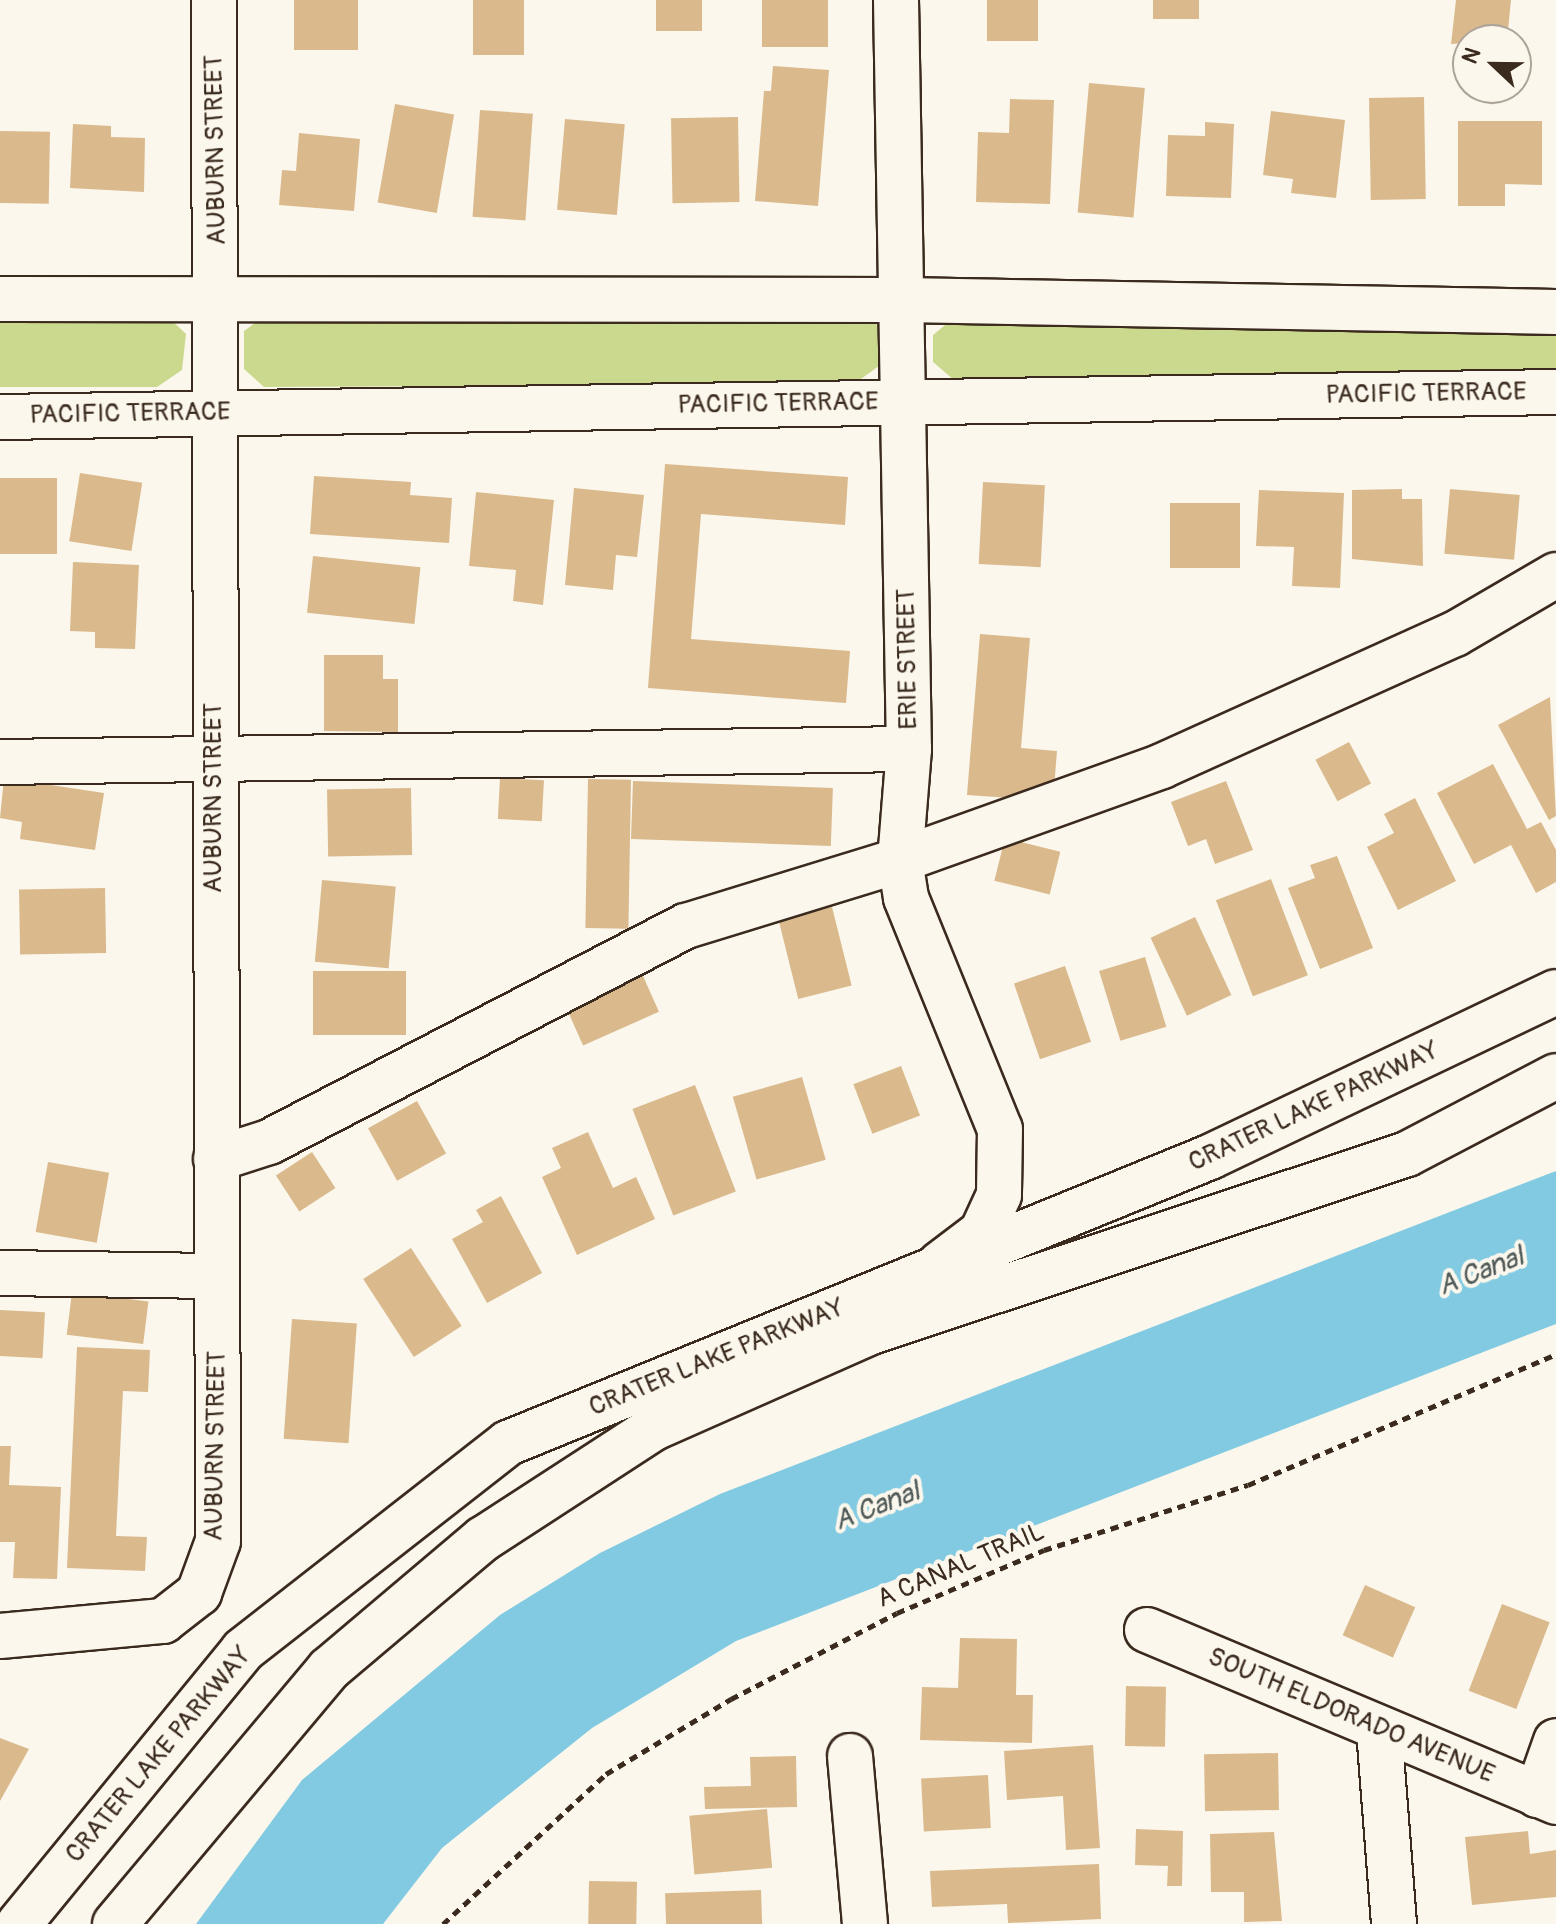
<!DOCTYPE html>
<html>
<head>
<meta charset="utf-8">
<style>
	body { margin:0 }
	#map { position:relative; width:1556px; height:1924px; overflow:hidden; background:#fbf7ec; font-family:Pangolin,sans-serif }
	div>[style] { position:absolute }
	.green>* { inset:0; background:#cad98d }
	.water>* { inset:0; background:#81cae2 }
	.building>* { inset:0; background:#daba8d; transform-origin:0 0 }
	.path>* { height:5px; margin-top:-2.5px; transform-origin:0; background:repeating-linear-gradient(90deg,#3b2a1e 0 8px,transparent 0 14px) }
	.roads { filter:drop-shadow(2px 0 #3b2a1e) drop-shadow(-2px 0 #3b2a1e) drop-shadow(0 2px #3b2a1e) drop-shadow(0 -2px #3b2a1e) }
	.minor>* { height:44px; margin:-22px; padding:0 22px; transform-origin:22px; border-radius:22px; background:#fbf7ec }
	.major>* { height:44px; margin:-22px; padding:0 22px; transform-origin:22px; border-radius:22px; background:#fbf7ec }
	span { translate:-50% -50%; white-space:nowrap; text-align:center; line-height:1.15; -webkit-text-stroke:8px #fbf7ec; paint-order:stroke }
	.street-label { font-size:26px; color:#3b2a1e }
	.water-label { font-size:28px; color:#505a59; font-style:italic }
	.north { position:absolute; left:1452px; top:24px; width:80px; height:80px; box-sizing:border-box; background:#fbf7ec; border:2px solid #aea59a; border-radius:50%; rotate:292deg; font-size:22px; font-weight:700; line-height:32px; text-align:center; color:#3b2a1e }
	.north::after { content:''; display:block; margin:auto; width:28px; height:36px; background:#3b2a1e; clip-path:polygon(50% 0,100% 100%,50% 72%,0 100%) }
</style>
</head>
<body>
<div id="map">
	<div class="green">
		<i style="clip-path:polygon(858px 311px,884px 330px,883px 363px,854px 384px,264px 387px,244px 369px,244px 331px,267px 314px)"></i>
		<i style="clip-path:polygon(0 315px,166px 315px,186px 334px,182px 370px,157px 387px,0 387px)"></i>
		<i style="clip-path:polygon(955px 317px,1556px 321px,1556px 369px,1543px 378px,954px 380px,933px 362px,933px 335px)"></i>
	</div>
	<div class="water">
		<i style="clip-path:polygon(1556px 1171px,1556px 1324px,736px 1641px,592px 1728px,442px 1848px,383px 1924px,196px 1924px,302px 1780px,500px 1615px,600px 1553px,720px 1494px)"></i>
	</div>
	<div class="building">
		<i style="left:294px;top:0;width:64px;height:50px"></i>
		<i style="left:473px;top:0;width:51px;height:55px"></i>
		<i style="left:656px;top:0;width:46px;height:31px"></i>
		<i style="left:762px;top:0;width:66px;height:47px"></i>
		<i style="left:987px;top:0;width:51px;height:41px"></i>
		<i style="left:1153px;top:0;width:46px;height:19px"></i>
		<i style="clip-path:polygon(1456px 0,1511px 0,1507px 40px,1451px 44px)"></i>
		<i style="clip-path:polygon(773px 66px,829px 70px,818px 206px,755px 201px,764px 91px,771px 91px)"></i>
		<i style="left:1089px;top:83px;width:56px;height:130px;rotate:5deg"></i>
		<i style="left:1424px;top:97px;width:102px;height:55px;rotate:89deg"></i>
		<i style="clip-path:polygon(1010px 99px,1054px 100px,1050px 204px,976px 202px,978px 132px,1009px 133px)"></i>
		<i style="left:395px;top:104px;width:60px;height:100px;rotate:10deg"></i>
		<i style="left:480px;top:110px;width:53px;height:107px;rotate:4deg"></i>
		<i style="clip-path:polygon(1271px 111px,1345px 120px,1336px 198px,1291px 193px,1293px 179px,1263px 175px)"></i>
		<i style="left:738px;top:117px;width:85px;height:67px;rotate:89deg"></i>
		<i style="left:565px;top:119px;width:60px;height:91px;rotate:5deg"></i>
		<i style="clip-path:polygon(1458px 121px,1542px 121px,1542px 185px,1505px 184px,1505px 206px,1458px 206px)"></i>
		<i style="clip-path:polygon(1205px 122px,1234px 124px,1231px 198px,1166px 196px,1168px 135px,1205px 136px)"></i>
		<i style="clip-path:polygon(73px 124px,111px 126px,111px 137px,145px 138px,144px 192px,70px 188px)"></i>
		<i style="left:0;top:131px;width:50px;height:72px;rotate:1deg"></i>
		<i style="clip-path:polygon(299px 133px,360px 139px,354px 211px,279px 205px,282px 170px,296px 171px)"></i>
		<i style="clip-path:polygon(665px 464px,848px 477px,845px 525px,701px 514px,691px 639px,850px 651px,846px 703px,648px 688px)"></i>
		<i style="left:80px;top:473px;width:63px;height:69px;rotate:9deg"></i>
		<i style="clip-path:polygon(314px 476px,411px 482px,410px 495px,452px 498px,449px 543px,310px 534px)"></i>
		<i style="left:0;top:478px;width:57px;height:76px"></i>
		<i style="left:983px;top:482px;width:62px;height:82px;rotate:3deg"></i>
		<i style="clip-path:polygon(574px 488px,644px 495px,637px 557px,616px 555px,613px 590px,565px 585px)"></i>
		<i style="clip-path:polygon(1402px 489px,1402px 499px,1422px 499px,1423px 566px,1352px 559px,1352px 490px)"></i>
		<i style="left:1450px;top:489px;width:70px;height:65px;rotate:5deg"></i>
		<i style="clip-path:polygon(1259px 490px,1344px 493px,1340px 588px,1292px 586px,1294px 547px,1256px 546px)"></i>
		<i style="clip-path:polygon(476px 492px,554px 500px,543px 605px,513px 601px,516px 570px,469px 566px)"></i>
		<i style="left:1170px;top:503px;width:70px;height:65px"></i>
		<i style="left:313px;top:556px;width:108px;height:57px;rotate:6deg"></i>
		<i style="clip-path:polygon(73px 562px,139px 565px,135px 649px,95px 648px,95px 632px,70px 631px)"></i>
		<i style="clip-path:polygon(980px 634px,1030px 638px,1021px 748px,1057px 751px,1053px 801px,967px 795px)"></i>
		<i style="clip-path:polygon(324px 655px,383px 655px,383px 679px,398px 679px,398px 732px,324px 731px)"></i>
		<i style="clip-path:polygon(1550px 697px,1556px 816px,1549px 820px,1498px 725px)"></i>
		<i style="left:1349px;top:742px;width:47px;height:38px;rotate:62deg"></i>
		<i style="clip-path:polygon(1493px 764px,1527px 829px,1541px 822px,1556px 850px,1556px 882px,1536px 893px,1511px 845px,1474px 864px,1437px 793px)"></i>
		<i style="clip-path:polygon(4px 778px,104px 793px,95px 850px,20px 839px,22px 822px,0 818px)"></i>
		<i style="left:500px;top:778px;width:44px;height:41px;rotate:3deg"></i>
		<i style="left:588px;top:779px;width:43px;height:149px;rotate:1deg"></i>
		<i style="left:633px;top:781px;width:200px;height:58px;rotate:2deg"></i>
		<i style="clip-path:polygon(1226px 781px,1253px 850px,1215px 864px,1206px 839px,1188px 846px,1171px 802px)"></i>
		<i style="left:411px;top:788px;width:67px;height:84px;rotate:89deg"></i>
		<i style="clip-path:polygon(1415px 798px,1456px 881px,1398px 910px,1367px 847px,1394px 833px,1384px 814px)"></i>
		<i style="left:1005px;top:838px;width:57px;height:44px;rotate:14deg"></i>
		<i style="clip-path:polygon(1337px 856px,1373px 948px,1320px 969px,1288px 888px,1315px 878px,1310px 865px)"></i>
		<i style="left:1271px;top:879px;width:103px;height:59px;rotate:69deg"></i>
		<i style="left:322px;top:880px;width:74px;height:82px;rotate:5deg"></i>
		<i style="left:105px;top:888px;width:65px;height:86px;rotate:89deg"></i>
		<i style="left:832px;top:907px;width:81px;height:55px;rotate:76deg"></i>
		<i style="left:1195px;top:917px;width:86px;height:49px;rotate:65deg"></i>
		<i style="left:1145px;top:957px;width:73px;height:48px;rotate:73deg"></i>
		<i style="left:1065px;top:966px;width:80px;height:54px;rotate:71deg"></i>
		<i style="left:639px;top:967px;width:49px;height:83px;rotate:66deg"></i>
		<i style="left:313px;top:971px;width:93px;height:64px"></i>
		<i style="left:901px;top:1066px;width:53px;height:51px;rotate:69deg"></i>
		<i style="left:802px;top:1077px;width:86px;height:72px;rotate:74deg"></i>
		<i style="left:695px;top:1085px;width:114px;height:67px;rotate:69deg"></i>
		<i style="left:417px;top:1101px;width:60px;height:56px;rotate:61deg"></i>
		<i style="clip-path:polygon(588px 1132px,613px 1188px,636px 1177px,655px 1219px,577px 1255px,542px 1177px,561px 1168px,552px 1148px)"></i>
		<i style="left:312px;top:1152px;width:43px;height:43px;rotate:57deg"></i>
		<i style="left:48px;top:1162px;width:62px;height:71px;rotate:10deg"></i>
		<i style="clip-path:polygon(501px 1196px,542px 1273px,487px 1303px,452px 1239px,483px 1222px,476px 1210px)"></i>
		<i style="left:411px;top:1248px;width:93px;height:57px;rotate:57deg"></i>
		<i style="left:72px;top:1292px;width:77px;height:43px;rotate:7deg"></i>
		<i style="left:0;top:1310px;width:45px;height:46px;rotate:3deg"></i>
		<i style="left:292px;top:1319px;width:65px;height:120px;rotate:4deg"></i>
		<i style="clip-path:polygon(77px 1347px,150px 1350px,148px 1392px,123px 1391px,116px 1536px,147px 1537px,145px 1571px,67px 1568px)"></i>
		<i style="clip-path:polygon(0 1446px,11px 1446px,9px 1485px,61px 1487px,57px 1579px,13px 1578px,15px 1542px,0 1542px)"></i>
		<i style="left:1365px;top:1585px;width:55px;height:55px;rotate:24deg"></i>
		<i style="left:1502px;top:1604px;width:51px;height:93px;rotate:21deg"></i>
		<i style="clip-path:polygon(960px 1638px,1017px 1639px,1016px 1695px,1033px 1695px,1032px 1743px,920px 1740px,922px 1687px,958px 1688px)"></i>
		<i style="left:1126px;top:1686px;width:40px;height:60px;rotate:1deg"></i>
		<i style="clip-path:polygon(0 1738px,29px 1749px,0 1801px)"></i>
		<i style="clip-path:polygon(1093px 1745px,1100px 1848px,1066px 1850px,1063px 1796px,1007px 1800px,1004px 1751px)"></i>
		<i style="left:1278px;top:1753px;width:57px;height:74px;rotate:89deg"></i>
		<i style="clip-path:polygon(796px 1756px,797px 1807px,705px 1809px,704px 1787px,751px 1786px,750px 1757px)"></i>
		<i style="left:988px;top:1775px;width:53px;height:67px;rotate:87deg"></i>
		<i style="left:767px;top:1809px;width:59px;height:78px;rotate:85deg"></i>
		<i style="clip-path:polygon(1136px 1829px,1183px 1831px,1182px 1886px,1167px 1886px,1168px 1866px,1135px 1865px)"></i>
		<i style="clip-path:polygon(1528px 1831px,1530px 1854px,1556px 1850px,1556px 1897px,1472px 1905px,1465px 1837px)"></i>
		<i style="clip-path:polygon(1274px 1832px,1282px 1921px,1244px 1922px,1244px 1892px,1211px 1892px,1210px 1834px)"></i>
		<i style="clip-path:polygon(1099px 1864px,1101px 1919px,1008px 1923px,1007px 1904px,932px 1907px,930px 1871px)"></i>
		<i style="left:589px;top:1881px;width:48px;height:43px;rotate:1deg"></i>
		<i style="left:761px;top:1890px;width:34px;height:96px;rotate:88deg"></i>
	</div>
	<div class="path">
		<i style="left:443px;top:1924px;width:222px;rotate:-42.6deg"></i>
		<i style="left:606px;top:1774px;width:146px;rotate:-31deg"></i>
		<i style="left:731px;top:1699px;width:187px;rotate:-27.4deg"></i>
		<i style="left:897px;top:1613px;width:160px;rotate:-23.2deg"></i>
		<i style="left:1044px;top:1550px;width:214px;rotate:-17.7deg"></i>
		<i style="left:1248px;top:1485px;width:335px;rotate:-23deg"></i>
	</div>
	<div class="roads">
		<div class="minor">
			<i style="left:896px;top:0;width:749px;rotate:89.01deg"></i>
			<i style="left:909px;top:749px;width:111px;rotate:94.6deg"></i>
			<i style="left:900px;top:860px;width:38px;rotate:81deg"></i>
			<i style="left:906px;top:898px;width:249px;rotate:67.9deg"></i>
			<i style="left:1000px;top:1129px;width:66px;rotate:90.9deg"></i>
			<i style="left:999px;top:1195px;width:41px;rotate:114.7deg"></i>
			<i style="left:982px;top:1232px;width:53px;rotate:142.7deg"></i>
			<i style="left:0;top:299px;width:903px;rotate:0.06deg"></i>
			<i style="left:903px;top:300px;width:653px;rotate:1.05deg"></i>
			<i style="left:0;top:417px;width:1556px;rotate:-0.92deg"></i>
			<i style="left:0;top:762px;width:909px;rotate:-0.82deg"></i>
			<i style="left:216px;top:1159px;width:56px;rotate:-17.8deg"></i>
			<i style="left:269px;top:1142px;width:470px;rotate:-27.4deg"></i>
			<i style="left:686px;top:926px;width:224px;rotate:-17.1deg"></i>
			<i style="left:900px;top:860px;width:278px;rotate:-19.7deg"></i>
			<i style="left:1162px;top:766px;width:321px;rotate:-24.3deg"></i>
			<i style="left:1455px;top:634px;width:117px;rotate:-30.3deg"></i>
			<i style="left:0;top:1273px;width:217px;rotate:0.8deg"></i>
			<i style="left:1147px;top:1630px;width:444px;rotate:22.8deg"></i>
			<i style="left:0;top:1636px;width:164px;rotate:-5.3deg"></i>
			<i style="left:163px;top:1621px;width:46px;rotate:-37.9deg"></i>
			<i style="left:199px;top:1593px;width:55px;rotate:-69.9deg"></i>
			<i style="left:218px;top:1541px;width:1541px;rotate:-90.15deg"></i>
			<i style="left:1379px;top:1729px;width:196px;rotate:85.6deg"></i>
			<i style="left:850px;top:1756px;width:169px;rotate:84.9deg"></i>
			<i style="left:1537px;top:1795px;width:57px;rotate:-70.6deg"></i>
		</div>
		<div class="major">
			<i style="left:19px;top:1924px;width:354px;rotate:-50.7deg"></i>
			<i style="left:243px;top:1650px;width:336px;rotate:-38deg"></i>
			<i style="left:508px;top:1443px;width:758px;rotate:-22.17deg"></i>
			<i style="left:1210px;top:1157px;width:383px;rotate:-25.5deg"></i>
			<i style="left:115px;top:1924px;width:333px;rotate:-50deg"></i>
			<i style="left:329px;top:1669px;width:202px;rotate:-40.2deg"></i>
			<i style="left:483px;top:1539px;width:204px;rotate:-33deg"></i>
			<i style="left:654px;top:1428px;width:234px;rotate:-23.9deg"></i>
			<i style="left:868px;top:1333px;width:568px;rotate:-18.37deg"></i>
			<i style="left:1407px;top:1154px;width:168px;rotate:-27.6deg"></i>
		</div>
	</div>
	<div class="street-label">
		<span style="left:216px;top:150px;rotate:-91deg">AUBURN STREET</span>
		<span style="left:1426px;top:394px;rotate:-1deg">PACIFIC TERRACE</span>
		<span style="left:778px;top:404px;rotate:-1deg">PACIFIC TERRACE</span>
		<span style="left:130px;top:414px;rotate:-1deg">PACIFIC TERRACE</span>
		<span style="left:908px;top:659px;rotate:-91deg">ERIE STREET</span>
		<span style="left:214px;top:798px;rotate:-90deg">AUBURN STREET</span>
		<span style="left:1314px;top:1107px;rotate:-25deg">CRATER LAKE PARKWAY</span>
		<span style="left:717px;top:1358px;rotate:-22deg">CRATER LAKE PARKWAY</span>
		<span style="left:216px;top:1446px;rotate:-89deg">AUBURN STREET</span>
		<span style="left:961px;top:1566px;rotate:-23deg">A CANAL TRAIL</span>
		<span style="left:1351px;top:1716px;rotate:23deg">SOUTH ELDORADO AVENUE</span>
		<span style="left:159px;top:1755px;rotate:-50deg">CRATER LAKE PARKWAY</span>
	</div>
	<div class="water-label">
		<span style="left:1481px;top:1272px;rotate:-21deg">A Canal</span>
		<span style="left:877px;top:1507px;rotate:-21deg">A Canal</span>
	</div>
	<div class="north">N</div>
</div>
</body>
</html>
